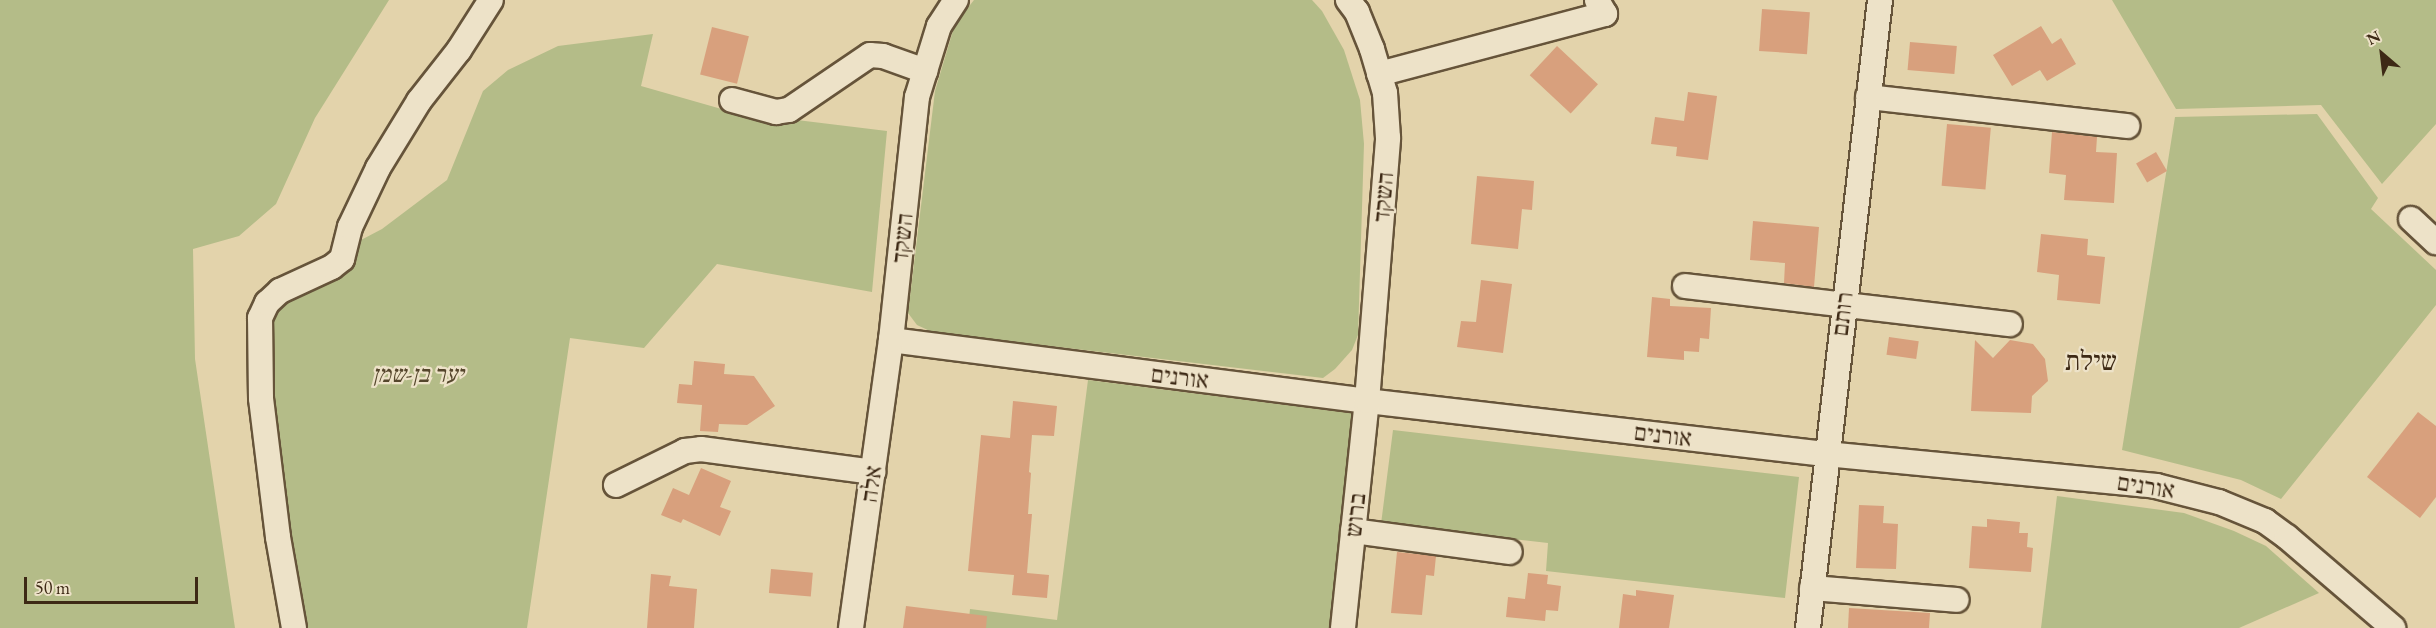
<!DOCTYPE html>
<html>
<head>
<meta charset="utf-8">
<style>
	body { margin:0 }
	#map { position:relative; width:2436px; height:628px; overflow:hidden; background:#e3d3ab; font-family:"EB Garamond","Frank Ruhl Libre",serif }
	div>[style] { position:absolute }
	.green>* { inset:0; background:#b4bc88 }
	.building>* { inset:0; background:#d8a07d; transform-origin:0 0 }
	.roads { filter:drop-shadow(2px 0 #66543a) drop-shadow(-2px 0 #66543a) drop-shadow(0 2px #66543a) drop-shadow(0 -2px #66543a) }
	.minor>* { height:24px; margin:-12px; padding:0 12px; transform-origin:12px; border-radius:12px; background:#ede2c8 }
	span { translate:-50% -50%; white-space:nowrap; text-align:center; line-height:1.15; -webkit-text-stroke:4.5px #ede2c8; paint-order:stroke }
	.street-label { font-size:24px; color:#3d2915 }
	.park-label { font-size:24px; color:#55462c; font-style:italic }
	.quarter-label { font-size:27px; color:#3d2915 }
	.north { position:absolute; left:2352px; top:24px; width:60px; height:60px; -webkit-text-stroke:4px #ede2c8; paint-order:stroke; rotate:332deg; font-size:16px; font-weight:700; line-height:24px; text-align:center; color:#3d2915 }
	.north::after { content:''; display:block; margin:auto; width:21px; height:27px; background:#3d2915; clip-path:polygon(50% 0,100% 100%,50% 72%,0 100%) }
	.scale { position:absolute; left:24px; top:577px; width:174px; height:27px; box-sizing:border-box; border:3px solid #3d2915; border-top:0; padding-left:8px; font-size:18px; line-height:21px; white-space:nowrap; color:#3d2915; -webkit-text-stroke:4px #ede2c8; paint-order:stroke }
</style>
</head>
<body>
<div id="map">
	<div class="green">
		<i style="clip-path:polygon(0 0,389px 0,315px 118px,276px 204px,239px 236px,193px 249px,195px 359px,235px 628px,0 628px)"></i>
		<i style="clip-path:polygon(974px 0,1312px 0,1322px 11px,1344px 50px,1360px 100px,1364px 144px,1358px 335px,1352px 350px,1335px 369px,1323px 378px,932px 332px,917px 325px,908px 313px,935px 91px,955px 24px)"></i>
		<i style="clip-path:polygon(2112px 0,2436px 0,2436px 124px,2382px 184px,2321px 105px,2176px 109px)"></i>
		<i style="clip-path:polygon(653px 34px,641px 86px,732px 112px,887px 131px,872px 292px,717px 264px,644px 348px,570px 338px,527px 628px,300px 628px,290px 569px,267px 319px,277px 284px,382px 229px,447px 180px,483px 91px,508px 70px,558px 46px)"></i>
		<i style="clip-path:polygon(2317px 114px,2378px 198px,2371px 209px,2436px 270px,2436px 305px,2281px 499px,2241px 480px,2122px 450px,2175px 117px)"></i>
		<i style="clip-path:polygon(1088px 380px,1358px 414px,1329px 628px,968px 628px,970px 609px,1057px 620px)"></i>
		<i style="clip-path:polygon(1393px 430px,1799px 477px,1785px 598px,1546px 571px,1548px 543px,1381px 524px)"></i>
		<i style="clip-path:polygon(2057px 496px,2184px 513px,2234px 531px,2266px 546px,2319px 593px,2239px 628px,2041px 628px)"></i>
	</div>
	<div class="building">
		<i style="left:1762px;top:9px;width:48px;height:42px;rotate:4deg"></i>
		<i style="clip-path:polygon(2041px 26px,2052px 44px,2061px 38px,2076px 64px,2047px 81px,2040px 70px,2012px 86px,1993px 55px)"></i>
		<i style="left:712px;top:27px;width:38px;height:49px;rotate:14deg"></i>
		<i style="left:1910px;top:42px;width:47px;height:28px;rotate:5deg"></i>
		<i style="left:1557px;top:46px;width:56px;height:40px;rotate:43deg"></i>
		<i style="clip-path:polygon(1688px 92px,1717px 96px,1708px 160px,1676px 156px,1677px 147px,1651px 144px,1655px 117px,1684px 121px)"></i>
		<i style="left:1947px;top:124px;width:44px;height:62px;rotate:5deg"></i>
		<i style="clip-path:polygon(2052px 132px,2097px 137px,2096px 152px,2117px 153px,2114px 203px,2064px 200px,2066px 175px,2049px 173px)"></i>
		<i style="left:2156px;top:152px;width:22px;height:23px;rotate:60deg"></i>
		<i style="clip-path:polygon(1477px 176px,1534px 181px,1532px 210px,1522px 209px,1518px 249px,1471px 244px)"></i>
		<i style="clip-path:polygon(1753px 221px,1819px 227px,1814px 287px,1784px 283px,1785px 263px,1750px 260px)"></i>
		<i style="clip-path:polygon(2041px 234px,2088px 239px,2087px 255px,2105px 257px,2100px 304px,2057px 300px,2059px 275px,2037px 272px)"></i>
		<i style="clip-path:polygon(1481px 280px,1512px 284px,1503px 353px,1457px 347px,1461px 321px,1476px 322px)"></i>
		<i style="clip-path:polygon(1652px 297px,1670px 299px,1670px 306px,1711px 308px,1709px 339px,1700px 338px,1699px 352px,1684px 351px,1684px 360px,1647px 357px)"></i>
		<i style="left:1889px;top:337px;width:30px;height:18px;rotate:8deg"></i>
		<i style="clip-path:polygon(1975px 340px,1993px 358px,2010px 340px,2033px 344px,2045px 359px,2048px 381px,2032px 396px,2031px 413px,1971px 411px)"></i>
		<i style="clip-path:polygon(694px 361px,725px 364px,724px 374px,754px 376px,775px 406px,747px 425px,719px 424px,718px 432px,700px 431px,702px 405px,677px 403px,679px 384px,692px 385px)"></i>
		<i style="clip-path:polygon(1013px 401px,1057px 406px,1054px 436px,1032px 435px,1029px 472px,1031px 473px,1028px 514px,1032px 514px,1027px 573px,1049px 575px,1047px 598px,1012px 595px,1014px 575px,968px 571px,981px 435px,1010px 438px)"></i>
		<i style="clip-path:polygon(2418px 412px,2436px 426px,2436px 497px,2420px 518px,2367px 477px)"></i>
		<i style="clip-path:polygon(701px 468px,731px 481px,720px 507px,731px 511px,720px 536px,683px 519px,681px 523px,661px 515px,673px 488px,689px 495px)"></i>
		<i style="clip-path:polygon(1859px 505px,1884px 506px,1883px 523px,1898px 524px,1896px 569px,1856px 568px)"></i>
		<i style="clip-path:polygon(1987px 519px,2020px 522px,2019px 533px,2028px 533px,2027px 547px,2033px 548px,2031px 572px,1969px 568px,1972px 526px,1987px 527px)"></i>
		<i style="clip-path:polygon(1397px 552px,1436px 556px,1434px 576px,1426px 575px,1422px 615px,1391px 613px)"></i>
		<i style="left:771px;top:569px;width:42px;height:24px;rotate:5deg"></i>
		<i style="clip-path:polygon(1528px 573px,1548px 575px,1547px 584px,1561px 586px,1558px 611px,1546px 610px,1545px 621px,1506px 617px,1508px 597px,1525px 599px)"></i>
		<i style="clip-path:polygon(651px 574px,671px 576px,669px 586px,697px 589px,694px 628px,647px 628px)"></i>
		<i style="clip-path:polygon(1636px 590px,1674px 595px,1669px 628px,1619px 628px,1623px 594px,1636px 596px)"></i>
		<i style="clip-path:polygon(906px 606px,987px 616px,986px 628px,903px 628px)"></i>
		<i style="clip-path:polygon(1849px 608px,1930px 613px,1929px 628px,1848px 628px)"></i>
	</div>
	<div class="roads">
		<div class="minor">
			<i style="left:1379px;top:74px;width:234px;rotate:-14.9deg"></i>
			<i style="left:1605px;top:14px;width:16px;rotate:-120deg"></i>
			<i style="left:1868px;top:97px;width:261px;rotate:6.4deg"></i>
			<i style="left:732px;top:100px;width:46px;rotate:15.3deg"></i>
			<i style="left:776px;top:112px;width:13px;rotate:-9deg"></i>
			<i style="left:789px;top:110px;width:98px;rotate:-34.2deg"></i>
			<i style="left:870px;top:55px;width:13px;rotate:4deg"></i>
			<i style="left:883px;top:56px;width:45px;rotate:19.7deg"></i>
			<i style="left:2411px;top:219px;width:34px;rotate:43deg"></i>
			<i style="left:1685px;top:286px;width:327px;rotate:6.7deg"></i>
			<i style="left:891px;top:340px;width:480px;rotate:7.3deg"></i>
			<i style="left:1367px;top:401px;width:462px;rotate:6.6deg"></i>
			<i style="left:1826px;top:454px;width:332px;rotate:5.5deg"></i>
			<i style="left:2156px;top:486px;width:65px;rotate:14.3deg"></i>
			<i style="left:2219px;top:502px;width:50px;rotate:22.4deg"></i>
			<i style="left:2265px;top:521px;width:27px;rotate:36deg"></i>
			<i style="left:2287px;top:537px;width:140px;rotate:40.6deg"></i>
			<i style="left:616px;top:485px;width:77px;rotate:-26.2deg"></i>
			<i style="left:685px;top:451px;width:16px;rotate:-7deg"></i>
			<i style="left:701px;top:449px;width:174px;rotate:7.6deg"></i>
			<i style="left:1353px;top:531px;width:158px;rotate:7.6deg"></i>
			<i style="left:1812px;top:588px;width:145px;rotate:4.7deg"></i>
			<i style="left:294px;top:628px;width:92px;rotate:-100deg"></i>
			<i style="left:278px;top:537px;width:140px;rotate:-97deg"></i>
			<i style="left:261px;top:398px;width:80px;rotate:-90.7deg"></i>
			<i style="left:260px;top:318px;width:17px;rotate:-65deg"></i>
			<i style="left:267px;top:303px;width:18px;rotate:-43deg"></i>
			<i style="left:280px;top:291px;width:57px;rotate:-24.8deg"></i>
			<i style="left:332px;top:267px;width:13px;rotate:-39deg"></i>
			<i style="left:342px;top:259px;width:33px;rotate:-76deg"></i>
			<i style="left:350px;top:227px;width:65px;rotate:-64.6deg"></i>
			<i style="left:378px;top:168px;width:79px;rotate:-58.5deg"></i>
			<i style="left:419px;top:101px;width:65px;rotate:-51.9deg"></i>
			<i style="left:459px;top:50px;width:59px;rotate:-57.4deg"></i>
			<i style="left:851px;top:628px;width:291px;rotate:-82.1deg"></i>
			<i style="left:891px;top:340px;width:244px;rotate:-83.9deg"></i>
			<i style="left:917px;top:97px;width:74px;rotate:-72.8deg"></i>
			<i style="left:939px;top:26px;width:31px;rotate:-57deg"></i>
			<i style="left:1343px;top:628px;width:228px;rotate:-84deg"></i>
			<i style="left:1367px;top:401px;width:264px;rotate:-85.4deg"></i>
			<i style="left:1388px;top:138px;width:45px;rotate:-93.8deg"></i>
			<i style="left:1385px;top:93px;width:46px;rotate:-106.5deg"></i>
			<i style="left:1372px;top:49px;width:40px;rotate:-112deg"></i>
			<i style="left:1357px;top:12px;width:15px;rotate:-127deg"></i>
			<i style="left:1808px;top:628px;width:632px;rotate:-83.46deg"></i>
		</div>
	</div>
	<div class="street-label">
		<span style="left:1383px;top:197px;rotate:-85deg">השקד</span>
		<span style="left:902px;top:238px;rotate:-84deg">השקד</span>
		<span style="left:1842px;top:314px;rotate:-83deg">רותם</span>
		<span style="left:1180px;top:377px;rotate:7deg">אורנים</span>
		<span style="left:1663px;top:435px;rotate:7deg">אורנים</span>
		<span style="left:871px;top:484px;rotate:-82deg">אלה</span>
		<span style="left:2146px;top:486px;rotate:9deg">אורנים</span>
		<span style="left:1355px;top:515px;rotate:-84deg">ברוש</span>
	</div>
	<div class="park-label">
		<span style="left:418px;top:374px">יער בן-שמן</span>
	</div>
	<div class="quarter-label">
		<span style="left:2091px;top:361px">שילת</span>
	</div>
	<div class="north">N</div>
	<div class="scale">50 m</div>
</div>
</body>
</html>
